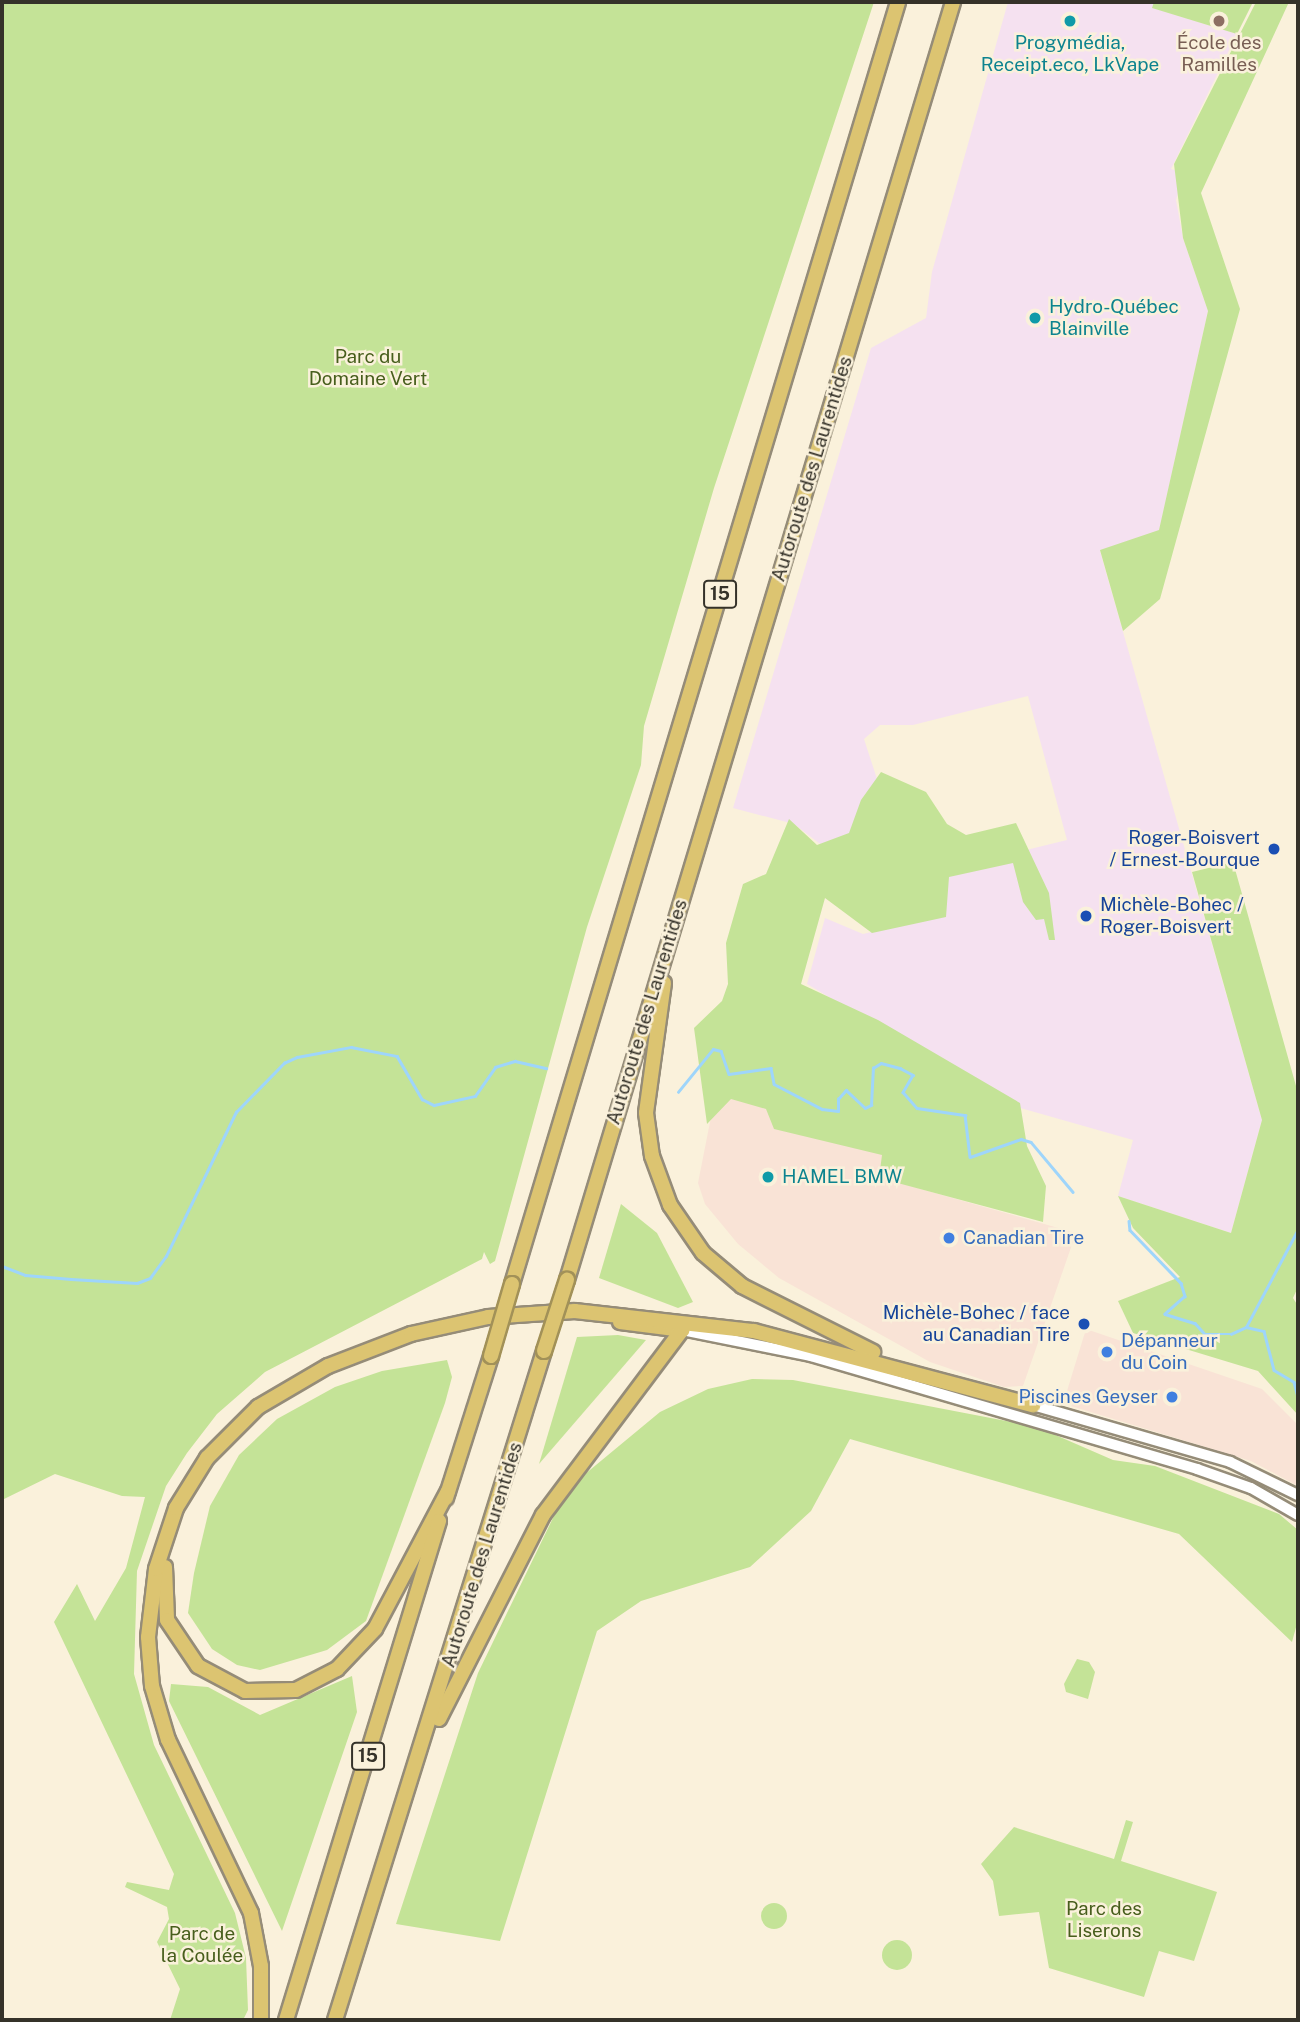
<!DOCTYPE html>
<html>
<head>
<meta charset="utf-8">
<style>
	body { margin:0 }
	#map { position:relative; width:1300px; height:2022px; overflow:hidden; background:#faf1db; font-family:"Public Sans",sans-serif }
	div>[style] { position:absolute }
	.commercial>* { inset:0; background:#f9e3d6 }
	.industrial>* { inset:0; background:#f5e1f0 }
	.green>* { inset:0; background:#c4e397 }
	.round { border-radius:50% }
	.stream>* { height:2.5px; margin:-1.25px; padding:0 1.25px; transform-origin:1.25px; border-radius:1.25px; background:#9ed5fb }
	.roads { filter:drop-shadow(2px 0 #958c78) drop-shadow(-2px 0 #958c78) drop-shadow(0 2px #958c78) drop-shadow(0 -2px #958c78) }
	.secondary>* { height:10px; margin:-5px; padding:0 5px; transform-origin:5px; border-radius:5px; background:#fff }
	.motorway>* { height:14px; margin:-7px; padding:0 7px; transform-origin:7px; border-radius:7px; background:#dcc471 }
	.bridges { filter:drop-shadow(2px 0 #a29158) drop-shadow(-2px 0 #a29158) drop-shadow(0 2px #a29158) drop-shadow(0 -2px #a29158) }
	.motorway-bridge>* { height:14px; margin:-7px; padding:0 7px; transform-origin:7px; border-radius:7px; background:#dcc471 }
	.dots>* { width:19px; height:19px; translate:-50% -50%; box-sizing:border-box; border:4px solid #faf1db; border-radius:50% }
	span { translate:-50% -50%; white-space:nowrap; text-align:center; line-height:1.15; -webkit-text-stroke:5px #faf1db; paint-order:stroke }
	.shield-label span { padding:2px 5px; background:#faf1db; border:2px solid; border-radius:5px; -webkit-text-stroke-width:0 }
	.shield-label { font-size:18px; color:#353229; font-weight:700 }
	.culture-label { font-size:19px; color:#0d838f }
	.left { translate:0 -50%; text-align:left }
	.education-label { font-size:19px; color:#785e54 }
	.park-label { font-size:19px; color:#475e1c }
	.street-label { font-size:19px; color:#353229 }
	.transit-label { font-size:19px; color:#164399 }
	.right { translate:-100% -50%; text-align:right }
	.shop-label { font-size:19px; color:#366cbe }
	.frame { position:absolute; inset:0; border:4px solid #353229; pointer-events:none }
</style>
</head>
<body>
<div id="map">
	<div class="commercial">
		<i style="clip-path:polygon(730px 1095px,885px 1154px,882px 1178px,1076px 1233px,1023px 1386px,1004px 1387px,930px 1362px,779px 1278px,738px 1244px,705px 1204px,698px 1183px,711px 1117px)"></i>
		<i style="clip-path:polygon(1086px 1329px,1262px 1389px,1298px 1425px,1298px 1486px,1251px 1461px,1071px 1406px,1067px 1391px)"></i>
	</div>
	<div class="industrial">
		<i style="clip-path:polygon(1008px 2px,1154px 2px,1153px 8px,1237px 34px,1171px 169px,1184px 173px,1176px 200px,1183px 238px,1208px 311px,1159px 531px,1100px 551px,1262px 1120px,1231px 1233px,1118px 1196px,1133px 1140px,1013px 1106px,807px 984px,825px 918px,863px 934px,939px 916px,948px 869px,1067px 840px,1028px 696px,913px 725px,880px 725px,864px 739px,878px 782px,851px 837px,824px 847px,794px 824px,733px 808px,871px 348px,926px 318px,932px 272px)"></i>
	</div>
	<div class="green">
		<i style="clip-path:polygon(2px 2px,874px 2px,714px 488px,644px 726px,641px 765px,587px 927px,495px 1261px,490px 1264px,484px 1252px,482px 1259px,265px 1372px,217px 1414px,187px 1453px,166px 1486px,137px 1571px,134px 1674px,154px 1745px,235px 1913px,246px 1958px,248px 2010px,243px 2020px,170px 2020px,180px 1989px,157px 1942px,169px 1919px,167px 1907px,125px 1887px,127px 1882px,169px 1890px,174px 1874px,54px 1622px,77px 1584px,95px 1621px,126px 1568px,145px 1497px,122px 1496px,55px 1474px,2px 1500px)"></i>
		<i style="clip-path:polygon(1154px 2px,1253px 2px,1237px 34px,1152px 8px)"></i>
		<i style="clip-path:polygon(1256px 2px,1289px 2px,1201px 193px,1240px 309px,1160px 599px,1123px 631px,1100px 550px,1159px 530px,1208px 311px,1183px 238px,1174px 164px)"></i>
		<i style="clip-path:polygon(881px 772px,926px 792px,947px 824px,966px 835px,1016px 823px,1049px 893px,1055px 940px,1049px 940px,1044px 919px,1036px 920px,1023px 902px,1013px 863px,949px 877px,946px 917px,872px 933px,825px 898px,801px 984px,878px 1020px,1020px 1103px,1027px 1146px,1046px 1186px,1043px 1222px,879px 1178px,882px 1155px,774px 1129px,766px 1109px,731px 1099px,707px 1124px,694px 1028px,722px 1001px,728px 984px,726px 943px,743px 884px,766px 874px,789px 819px,817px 845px,849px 833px,861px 800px)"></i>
		<i style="clip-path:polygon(1233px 862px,1298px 1093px,1298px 1287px,1293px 1298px,1298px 1306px,1298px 1415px,1258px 1371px,1133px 1333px,1118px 1301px,1180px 1277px,1133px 1228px,1118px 1196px,1231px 1233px,1262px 1120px,1192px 872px)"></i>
		<i style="clip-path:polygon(621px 1204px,657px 1233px,693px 1302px,678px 1308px,599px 1278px)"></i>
		<i style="clip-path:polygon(618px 1335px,646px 1340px,539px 1464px,577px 1337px)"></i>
		<i style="clip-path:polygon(447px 1360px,452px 1377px,445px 1403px,366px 1621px,327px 1650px,260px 1670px,237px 1665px,212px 1649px,188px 1613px,194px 1573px,210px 1506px,239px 1455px,277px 1419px,335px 1387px,382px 1371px)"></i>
		<i style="clip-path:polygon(752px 1379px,793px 1380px,1037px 1427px,1113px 1460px,1155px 1466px,1279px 1514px,1298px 1530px,1298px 1620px,1292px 1642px,1179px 1534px,850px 1439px,811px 1511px,750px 1567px,641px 1601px,597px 1631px,500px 1941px,396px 1924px,478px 1673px,567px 1489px,660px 1412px,708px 1389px)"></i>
		<i style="clip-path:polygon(1077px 1659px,1089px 1662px,1095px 1672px,1088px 1699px,1066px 1692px,1064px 1684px)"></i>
		<i style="clip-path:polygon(352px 1676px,357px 1712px,282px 1931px,169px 1701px,171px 1684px,208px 1687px,260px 1715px)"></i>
		<i style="clip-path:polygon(1126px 1820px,1133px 1822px,1121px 1861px,1217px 1892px,1194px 1961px,1159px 1951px,1144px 1997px,1049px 1968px,1039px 1912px,999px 1916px,993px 1881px,981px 1864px,1014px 1827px,1114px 1859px)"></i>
		<i class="round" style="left:761px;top:1903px;width:26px;height:26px"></i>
		<i class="round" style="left:882px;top:1940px;width:30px;height:30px"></i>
	</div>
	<div class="stream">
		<i style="left:678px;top:1092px;width:55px;rotate:-50.9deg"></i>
		<i style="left:713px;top:1049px;width:8px;rotate:14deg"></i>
		<i style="left:721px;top:1051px;width:24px;rotate:71deg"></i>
		<i style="left:729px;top:1074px;width:42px;rotate:-8.1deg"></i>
		<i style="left:771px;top:1068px;width:16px;rotate:79deg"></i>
		<i style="left:774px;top:1084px;width:54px;rotate:27.5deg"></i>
		<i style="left:822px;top:1109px;width:16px;rotate:7deg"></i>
		<i style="left:838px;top:1111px;width:12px;rotate:-90deg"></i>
		<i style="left:838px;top:1099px;width:12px;rotate:-48deg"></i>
		<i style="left:846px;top:1090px;width:26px;rotate:43deg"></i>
		<i style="left:865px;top:1108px;width:7px;rotate:-27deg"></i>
		<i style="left:871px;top:1105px;width:37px;rotate:-87deg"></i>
		<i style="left:873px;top:1068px;width:9px;rotate:-32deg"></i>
		<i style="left:881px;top:1063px;width:20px;rotate:15deg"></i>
		<i style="left:900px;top:1068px;width:15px;rotate:28deg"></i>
		<i style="left:913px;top:1075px;width:20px;rotate:120deg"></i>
		<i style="left:903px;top:1092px;width:21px;rotate:49deg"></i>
		<i style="left:917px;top:1108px;width:49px;rotate:8.3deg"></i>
		<i style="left:965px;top:1115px;width:42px;rotate:83.2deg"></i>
		<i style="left:970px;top:1157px;width:54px;rotate:-19.4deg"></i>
		<i style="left:1021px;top:1139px;width:10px;rotate:17deg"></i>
		<i style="left:1031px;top:1142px;width:65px;rotate:50deg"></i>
		<i style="left:1129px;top:1221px;width:9px;rotate:84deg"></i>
		<i style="left:1130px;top:1230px;width:74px;rotate:46.1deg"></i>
		<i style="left:1181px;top:1283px;width:14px;rotate:73deg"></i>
		<i style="left:1185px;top:1296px;width:27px;rotate:138deg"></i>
		<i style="left:1165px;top:1314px;width:31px;rotate:17deg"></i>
		<i style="left:1195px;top:1323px;width:15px;rotate:48deg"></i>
		<i style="left:1205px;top:1334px;width:26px"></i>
		<i style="left:1231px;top:1334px;width:17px;rotate:-25deg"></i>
		<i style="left:1246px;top:1327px;width:18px;rotate:13deg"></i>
		<i style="left:1264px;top:1331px;width:40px;rotate:75.6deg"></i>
		<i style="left:1274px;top:1370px;width:23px;rotate:31deg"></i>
		<i style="left:1294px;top:1382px;width:16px;rotate:75deg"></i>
		<i style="left:2px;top:1266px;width:25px;rotate:21deg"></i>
		<i style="left:25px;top:1275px;width:46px;rotate:5deg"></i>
		<i style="left:71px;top:1279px;width:66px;rotate:3.5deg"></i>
		<i style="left:137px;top:1283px;width:14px;rotate:-21deg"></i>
		<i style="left:150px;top:1278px;width:27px;rotate:-54deg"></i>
		<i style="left:166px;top:1256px;width:160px;rotate:-64.1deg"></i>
		<i style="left:236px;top:1112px;width:69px;rotate:-45.6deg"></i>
		<i style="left:284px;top:1063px;width:14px;rotate:-25deg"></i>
		<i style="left:297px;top:1057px;width:55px;rotate:-10.5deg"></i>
		<i style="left:351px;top:1047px;width:47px;rotate:11.1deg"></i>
		<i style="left:397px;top:1056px;width:50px;rotate:59.8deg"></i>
		<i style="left:422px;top:1099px;width:13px;rotate:27deg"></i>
		<i style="left:434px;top:1105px;width:42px;rotate:-12.4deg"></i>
		<i style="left:475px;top:1096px;width:35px;rotate:-55deg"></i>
		<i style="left:495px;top:1067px;width:21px;rotate:-17deg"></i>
		<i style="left:515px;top:1061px;width:32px;rotate:13deg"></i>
		<i style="left:1246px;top:1327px;width:111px;rotate:-62deg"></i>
	</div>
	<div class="roads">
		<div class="secondary">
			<i style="left:682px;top:1330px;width:132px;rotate:11.4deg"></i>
			<i style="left:811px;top:1356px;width:402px;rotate:16.3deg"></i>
			<i style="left:1197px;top:1469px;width:57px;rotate:19.4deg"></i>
			<i style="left:1251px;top:1488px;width:54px;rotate:29.9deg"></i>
			<i style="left:1033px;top:1405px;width:205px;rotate:16.1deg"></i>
			<i style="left:1230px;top:1462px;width:76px;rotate:25.9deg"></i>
		</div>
		<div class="motorway">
			<i style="left:664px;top:983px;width:131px;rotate:97.9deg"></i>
			<i style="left:646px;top:1113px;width:43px;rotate:82.1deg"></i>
			<i style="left:652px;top:1156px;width:52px;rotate:69.8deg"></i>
			<i style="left:670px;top:1205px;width:58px;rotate:55.5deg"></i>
			<i style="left:703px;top:1253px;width:51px;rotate:40.2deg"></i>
			<i style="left:742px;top:1286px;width:147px;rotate:26.7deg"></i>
			<i style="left:567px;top:1280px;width:1335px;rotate:-73.19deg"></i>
			<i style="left:512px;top:1284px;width:1339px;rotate:-73.24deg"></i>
			<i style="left:620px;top:1322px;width:63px;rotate:7.4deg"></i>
			<i style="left:446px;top:1498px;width:149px;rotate:-72.4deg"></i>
			<i style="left:165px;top:1567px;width:53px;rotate:87.8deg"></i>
			<i style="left:167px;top:1620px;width:55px;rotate:56deg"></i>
			<i style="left:198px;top:1666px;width:53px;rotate:28deg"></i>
			<i style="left:245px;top:1691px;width:51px;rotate:-1.1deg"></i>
			<i style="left:296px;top:1690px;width:46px;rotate:-27.1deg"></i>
			<i style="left:337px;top:1669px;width:55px;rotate:-46.5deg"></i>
			<i style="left:375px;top:1629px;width:156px;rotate:-62.1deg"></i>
			<i style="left:439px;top:1719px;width:229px;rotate:-63deg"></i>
			<i style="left:543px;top:1515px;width:231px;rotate:-53.1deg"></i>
			<i style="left:261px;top:2020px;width:54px;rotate:-90deg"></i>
			<i style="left:261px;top:1966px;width:54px;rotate:-100.7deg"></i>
			<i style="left:251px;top:1913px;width:192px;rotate:-115.6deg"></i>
			<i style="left:168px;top:1740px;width:56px;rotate:-106.5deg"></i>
			<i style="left:152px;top:1686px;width:49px;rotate:-94.7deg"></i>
			<i style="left:148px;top:1637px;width:68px;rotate:-83.3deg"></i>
			<i style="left:156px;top:1569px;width:64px;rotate:-71.8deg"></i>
			<i style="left:176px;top:1508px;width:59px;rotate:-58.2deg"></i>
			<i style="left:207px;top:1458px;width:72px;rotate:-45deg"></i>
			<i style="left:258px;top:1407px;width:81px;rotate:-30.4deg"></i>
			<i style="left:328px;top:1366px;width:89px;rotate:-21.1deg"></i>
			<i style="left:411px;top:1334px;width:79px;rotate:-12.4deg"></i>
			<i style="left:488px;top:1317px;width:87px;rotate:-3.9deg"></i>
			<i style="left:575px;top:1311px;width:180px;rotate:6.4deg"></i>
			<i style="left:754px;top:1331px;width:289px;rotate:14.9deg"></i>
			<i style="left:286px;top:2020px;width:522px;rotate:-72.95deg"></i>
			<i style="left:335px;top:2020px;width:701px;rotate:-72.65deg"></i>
		</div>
	</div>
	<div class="bridges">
		<div class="motorway-bridge">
			<i style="left:544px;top:1351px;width:75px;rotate:-72.1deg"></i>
			<i style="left:491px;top:1356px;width:75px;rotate:-73.7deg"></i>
		</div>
	</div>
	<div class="dots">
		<i style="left:1070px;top:21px;background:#0f9aa8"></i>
		<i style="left:1219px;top:21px;background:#8d6e63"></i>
		<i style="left:1035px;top:318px;background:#0f9aa8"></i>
		<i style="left:1274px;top:849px;background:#1a4fb4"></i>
		<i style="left:1086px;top:916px;background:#1a4fb4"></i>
		<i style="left:768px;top:1177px;background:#0f9aa8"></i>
		<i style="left:949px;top:1238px;background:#3f7fe0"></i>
		<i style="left:1084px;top:1324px;background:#1a4fb4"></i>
		<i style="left:1107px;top:1352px;background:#3f7fe0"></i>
		<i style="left:1172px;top:1397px;background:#3f7fe0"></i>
	</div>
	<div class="shield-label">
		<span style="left:720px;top:594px">15</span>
		<span style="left:368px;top:1756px">15</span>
	</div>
	<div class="culture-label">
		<span style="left:1070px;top:54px">Progymédia,<br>Receipt.eco, LkVape</span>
		<span class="left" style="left:1049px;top:318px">Hydro-Québec<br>Blainville</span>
		<span class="left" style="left:782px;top:1177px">HAMEL BMW</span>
	</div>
	<div class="education-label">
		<span style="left:1219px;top:54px">École des<br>Ramilles</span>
	</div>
	<div class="park-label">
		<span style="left:368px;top:368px">Parc du<br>Domaine Vert</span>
		<span style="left:1104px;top:1920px">Parc des<br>Liserons</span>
		<span style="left:202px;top:1945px">Parc de<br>la Coulée</span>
	</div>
	<div class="street-label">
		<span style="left:812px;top:469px;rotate:-73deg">Autoroute des Laurentides</span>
		<span style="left:647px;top:1012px;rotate:-73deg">Autoroute des Laurentides</span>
		<span style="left:482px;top:1555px;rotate:-73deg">Autoroute des Laurentides</span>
	</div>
	<div class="transit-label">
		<span class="right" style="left:1260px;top:849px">Roger-Boisvert<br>/ Ernest-Bourque</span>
		<span class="left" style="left:1100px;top:916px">Michèle-Bohec /<br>Roger-Boisvert</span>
		<span class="right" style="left:1070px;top:1324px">Michèle-Bohec / face<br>au Canadian Tire</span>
	</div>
	<div class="shop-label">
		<span class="left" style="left:963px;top:1238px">Canadian Tire</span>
		<span class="left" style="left:1121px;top:1352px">Dépanneur<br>du Coin</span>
		<span class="right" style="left:1158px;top:1397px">Piscines Geyser</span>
	</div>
	<div class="frame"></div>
</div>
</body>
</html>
